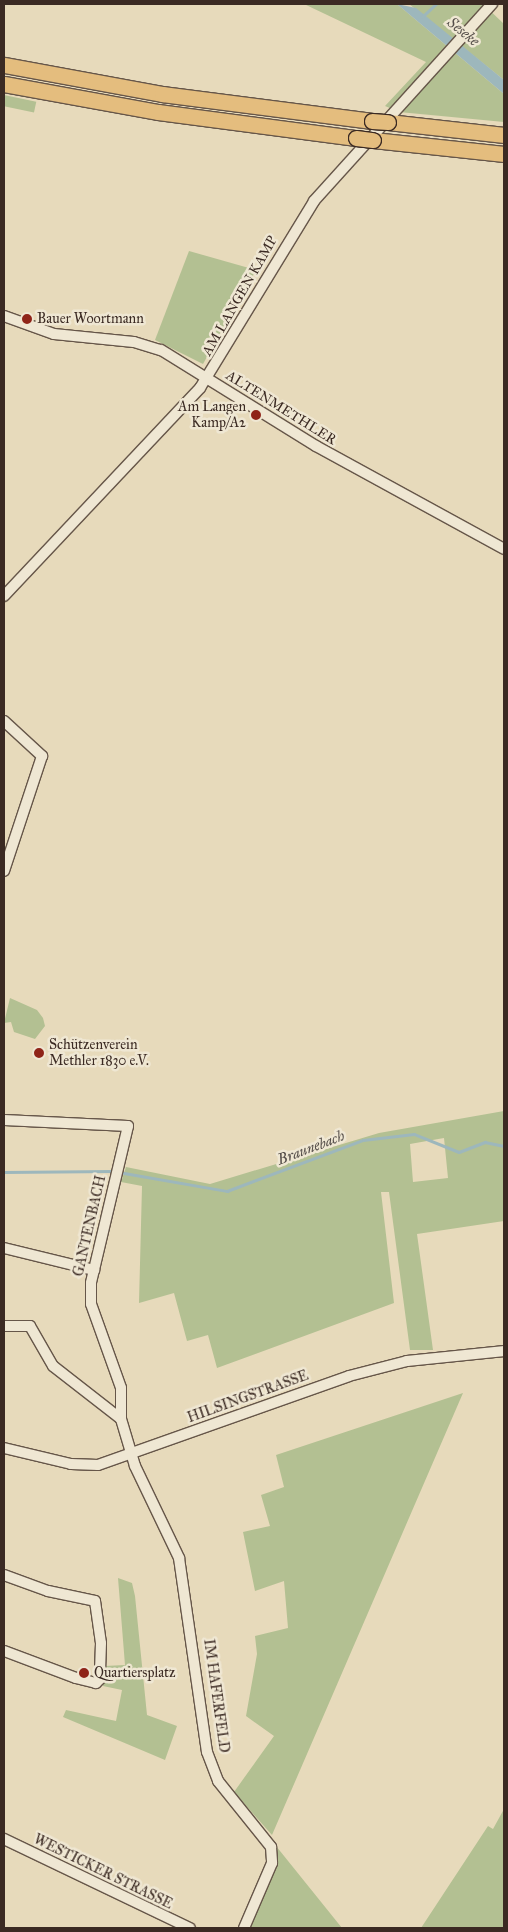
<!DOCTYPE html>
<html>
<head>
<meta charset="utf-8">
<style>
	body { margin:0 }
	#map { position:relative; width:508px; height:1932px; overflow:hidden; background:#e7dabb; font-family:"IM FELL Great Primer",serif }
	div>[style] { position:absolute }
	.green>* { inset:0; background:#b3c092; transform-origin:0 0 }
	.water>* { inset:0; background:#9db7bc }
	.stream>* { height:2.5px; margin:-1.25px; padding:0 1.25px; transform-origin:1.25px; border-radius:1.25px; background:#9db7bc }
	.roads { filter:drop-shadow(1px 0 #665649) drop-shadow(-1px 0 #665649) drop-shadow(0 1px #665649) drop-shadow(0 -1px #665649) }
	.minor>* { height:10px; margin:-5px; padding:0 5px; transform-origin:5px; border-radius:5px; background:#efe7d3 }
	.highway>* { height:15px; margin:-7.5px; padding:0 7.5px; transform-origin:7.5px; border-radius:7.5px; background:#e4bd7e }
	.bridges { filter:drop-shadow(1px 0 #3b2a23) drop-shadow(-1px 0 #3b2a23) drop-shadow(0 1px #3b2a23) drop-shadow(0 -1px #3b2a23) }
	.highway-bridge>* { height:15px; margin:-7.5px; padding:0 7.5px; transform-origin:7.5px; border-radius:7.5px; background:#e4bd7e }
	.dots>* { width:14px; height:14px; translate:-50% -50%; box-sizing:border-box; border:2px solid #efe7d3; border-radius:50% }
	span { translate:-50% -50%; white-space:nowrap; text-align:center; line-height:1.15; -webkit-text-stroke:5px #efe7d3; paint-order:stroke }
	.street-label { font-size:14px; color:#3b2a23 }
	.poi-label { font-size:14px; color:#3b2a23 }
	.left { translate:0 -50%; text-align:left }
	.right { translate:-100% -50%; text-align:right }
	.water-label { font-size:15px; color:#544d49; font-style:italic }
	.frame { position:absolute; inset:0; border:5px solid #3b2a23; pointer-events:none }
</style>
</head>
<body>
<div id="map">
	<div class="green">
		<i style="clip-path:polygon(304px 4px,397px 4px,504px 94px,504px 122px,399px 112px,385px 106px,426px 62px)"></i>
		<i style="clip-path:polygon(409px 4px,483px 4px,504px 24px,504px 80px)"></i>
		<i style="left:4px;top:95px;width:33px;height:11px;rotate:12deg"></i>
		<i style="clip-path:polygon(189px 251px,256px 270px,203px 364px,155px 340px)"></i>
		<i style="clip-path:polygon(10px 998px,37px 1010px,43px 1018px,45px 1026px,35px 1039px,14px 1032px,11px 1022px,4px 1023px)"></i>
		<i style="clip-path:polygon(evenodd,504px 1111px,504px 1221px,417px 1234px,433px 1350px,410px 1350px,389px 1192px,381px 1192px,394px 1303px,217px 1368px,208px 1335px,187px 1341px,174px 1293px,139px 1303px,142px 1186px,121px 1182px,126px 1167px,210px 1184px,379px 1133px,504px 1111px,444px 1138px,448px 1178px,413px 1182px,410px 1144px,444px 1138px)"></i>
		<i style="clip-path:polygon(463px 1393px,272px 1835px,234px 1792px,274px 1736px,246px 1716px,257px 1654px,255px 1636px,288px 1628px,284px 1581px,255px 1591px,243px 1532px,270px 1526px,261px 1495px,284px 1487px,276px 1455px)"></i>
		<i style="clip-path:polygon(118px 1578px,132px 1583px,135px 1596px,147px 1715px,177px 1726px,165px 1760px,63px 1717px,66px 1710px,116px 1721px,122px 1690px,103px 1686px,105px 1666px,125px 1665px)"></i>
		<i style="clip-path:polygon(504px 1809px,504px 1928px,421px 1928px,488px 1826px,493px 1829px)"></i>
		<i style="clip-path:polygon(276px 1846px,342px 1928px,249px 1928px,277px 1857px)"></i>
	</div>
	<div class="water">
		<i style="clip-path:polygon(397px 4px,416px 8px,504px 80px,504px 94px)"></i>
	</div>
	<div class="stream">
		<i style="left:422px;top:17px;width:19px;rotate:-43deg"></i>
		<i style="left:4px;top:1172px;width:109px;rotate:-0.5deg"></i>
		<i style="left:124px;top:1173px;width:105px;rotate:9.9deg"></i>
		<i style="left:227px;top:1191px;width:145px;rotate:-20.6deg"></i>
		<i style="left:363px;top:1140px;width:51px;rotate:-6.7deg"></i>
		<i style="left:414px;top:1134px;width:48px;rotate:21.8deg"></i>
		<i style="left:459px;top:1152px;width:28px;rotate:-21deg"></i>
		<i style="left:485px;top:1142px;width:19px;rotate:12deg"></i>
	</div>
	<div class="roads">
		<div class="minor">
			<i style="left:4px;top:316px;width:53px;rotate:19.8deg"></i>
			<i style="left:54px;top:334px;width:80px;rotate:5.7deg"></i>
			<i style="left:134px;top:342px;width:28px;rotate:17deg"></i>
			<i style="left:161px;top:350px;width:182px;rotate:31.8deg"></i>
			<i style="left:316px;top:446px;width:214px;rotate:28.7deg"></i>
			<i style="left:4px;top:596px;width:286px;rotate:-46.7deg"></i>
			<i style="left:200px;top:388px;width:219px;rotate:-58.6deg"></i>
			<i style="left:314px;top:201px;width:266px;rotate:-47.9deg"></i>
			<i style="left:4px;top:721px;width:52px;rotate:42.6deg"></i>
			<i style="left:42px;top:756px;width:121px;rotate:108.3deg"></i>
			<i style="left:4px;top:1120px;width:124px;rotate:2.8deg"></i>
			<i style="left:128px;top:1126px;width:161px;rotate:103.3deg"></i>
			<i style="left:91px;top:1283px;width:21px;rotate:90deg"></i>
			<i style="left:91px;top:1304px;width:89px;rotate:70.3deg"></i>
			<i style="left:121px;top:1388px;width:31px;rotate:90deg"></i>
			<i style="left:121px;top:1419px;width:49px;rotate:73.4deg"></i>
			<i style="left:135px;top:1466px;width:102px;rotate:64.4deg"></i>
			<i style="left:179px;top:1558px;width:196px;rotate:81.8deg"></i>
			<i style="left:207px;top:1752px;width:31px;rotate:69deg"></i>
			<i style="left:218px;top:1781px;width:85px;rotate:51.2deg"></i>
			<i style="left:271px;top:1847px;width:16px;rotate:86deg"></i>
			<i style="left:272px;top:1863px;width:71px;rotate:113.3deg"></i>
			<i style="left:4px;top:1248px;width:93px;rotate:13.7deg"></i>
			<i style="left:4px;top:1326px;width:26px"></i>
			<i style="left:30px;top:1326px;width:46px;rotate:60.1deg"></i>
			<i style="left:53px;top:1366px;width:86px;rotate:37.9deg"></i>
			<i style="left:4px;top:1448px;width:69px;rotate:13.4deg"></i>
			<i style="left:71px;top:1464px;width:27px;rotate:2deg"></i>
			<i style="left:98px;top:1465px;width:266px;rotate:-19.5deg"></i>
			<i style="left:349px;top:1376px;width:60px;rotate:-14.5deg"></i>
			<i style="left:407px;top:1361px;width:98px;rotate:-5.9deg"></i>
			<i style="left:4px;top:1575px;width:47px;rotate:20deg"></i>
			<i style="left:48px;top:1591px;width:48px;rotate:12deg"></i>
			<i style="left:95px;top:1601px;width:42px;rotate:81.9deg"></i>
			<i style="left:101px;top:1643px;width:36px;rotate:92deg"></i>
			<i style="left:100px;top:1679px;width:6px;rotate:135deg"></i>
			<i style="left:96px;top:1683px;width:21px;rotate:-166deg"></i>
			<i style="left:76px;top:1678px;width:77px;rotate:-159.4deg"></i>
			<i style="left:4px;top:1839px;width:206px;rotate:25.6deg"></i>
		</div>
		<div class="highway">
			<i style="left:4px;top:65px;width:161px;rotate:10.4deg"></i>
			<i style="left:162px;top:94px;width:212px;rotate:7.3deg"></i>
			<i style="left:4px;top:84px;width:157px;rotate:10.3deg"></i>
			<i style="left:158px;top:112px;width:200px;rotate:7.5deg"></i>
			<i style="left:388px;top:122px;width:117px;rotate:6.4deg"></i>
			<i style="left:373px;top:140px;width:132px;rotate:6.1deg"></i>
		</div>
	</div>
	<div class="bridges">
		<div class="highway-bridge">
			<i style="left:372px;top:121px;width:16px;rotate:4deg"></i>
			<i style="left:356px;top:138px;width:17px;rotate:7deg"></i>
		</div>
	</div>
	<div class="dots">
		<i style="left:27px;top:319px;background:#8f2418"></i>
		<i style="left:256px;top:415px;background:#8f2418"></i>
		<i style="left:39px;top:1053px;background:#8f2418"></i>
		<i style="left:84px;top:1673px;background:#8f2418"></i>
	</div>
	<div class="street-label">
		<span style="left:240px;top:296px;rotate:-60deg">AM LANGEN KAMP</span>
		<span style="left:281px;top:408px;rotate:32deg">ALTENMETHLER</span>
		<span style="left:90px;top:1226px;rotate:-77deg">GANTENBACH</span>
		<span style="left:248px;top:1397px;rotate:-20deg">HILSINGSTRASSE</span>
		<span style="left:216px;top:1696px;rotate:82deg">IM HAFERFELD</span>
		<span style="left:103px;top:1872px;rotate:26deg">WESTICKER STRASSE</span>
	</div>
	<div class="poi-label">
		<span class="left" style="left:37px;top:319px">Bauer Woortmann</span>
		<span class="right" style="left:246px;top:415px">Am Langen<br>Kamp/A2</span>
		<span class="left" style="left:49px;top:1053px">Schützenverein<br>Methler 1830 e.V.</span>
		<span class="left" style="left:94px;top:1673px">Quartiersplatz</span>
	</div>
	<div class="water-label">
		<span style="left:463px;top:32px;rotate:39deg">Seseke</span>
		<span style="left:311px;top:1148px;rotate:-21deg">Braunebach</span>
	</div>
	<div class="frame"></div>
</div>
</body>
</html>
